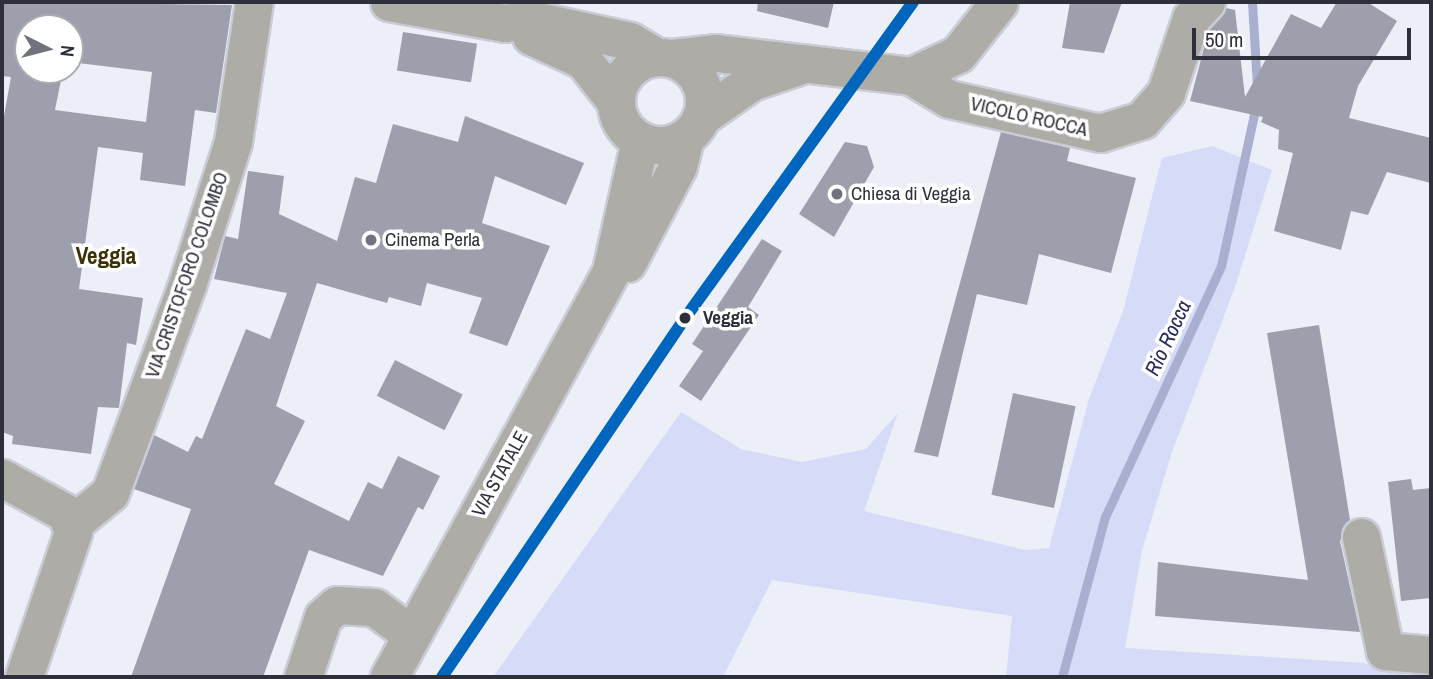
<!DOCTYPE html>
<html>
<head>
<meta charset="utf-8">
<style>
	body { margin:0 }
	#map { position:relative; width:1433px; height:679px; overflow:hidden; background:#eceef8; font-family:"Archivo Narrow",sans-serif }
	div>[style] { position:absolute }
	.green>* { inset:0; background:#d6dbf7 }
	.stream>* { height:9px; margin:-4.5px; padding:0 4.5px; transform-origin:4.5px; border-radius:4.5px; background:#aaaecf }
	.building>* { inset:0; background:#9d9fac; transform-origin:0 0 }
	.roads { filter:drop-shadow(2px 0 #caccd5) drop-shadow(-2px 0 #caccd5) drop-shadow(0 2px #caccd5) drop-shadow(0 -2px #caccd5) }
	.minor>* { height:37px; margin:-18.5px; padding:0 18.5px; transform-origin:18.5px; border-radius:18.5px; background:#aeaca7 }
	.minor>.ring { margin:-18.5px; padding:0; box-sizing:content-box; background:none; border:37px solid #aeaca7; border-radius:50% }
	.rail-1>* { height:12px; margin:-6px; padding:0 6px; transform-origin:6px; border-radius:6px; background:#0065bd }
	.dots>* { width:19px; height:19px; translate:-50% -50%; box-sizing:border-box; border:4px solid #fff; border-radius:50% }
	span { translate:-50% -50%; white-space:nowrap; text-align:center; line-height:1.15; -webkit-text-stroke:7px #fff; paint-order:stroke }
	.street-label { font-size:19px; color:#2d2f3b }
	.poi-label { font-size:19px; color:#2d2f3b }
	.left { translate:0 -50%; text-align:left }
	.stop-label { font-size:19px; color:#2d2f3b; font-weight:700 }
	.water-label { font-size:21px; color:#27295f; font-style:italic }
	.quarter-label { font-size:23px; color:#3c3005; font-weight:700 }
	.frame { position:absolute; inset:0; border:4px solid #2d2f3b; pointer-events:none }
	.north { position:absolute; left:14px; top:14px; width:70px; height:70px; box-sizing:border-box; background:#fff; border:2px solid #abacb1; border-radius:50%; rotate:96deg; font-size:19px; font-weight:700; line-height:28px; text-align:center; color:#2d2f3b }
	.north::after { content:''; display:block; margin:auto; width:24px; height:32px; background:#70727d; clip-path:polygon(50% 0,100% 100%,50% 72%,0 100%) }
	.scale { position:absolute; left:1192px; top:28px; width:219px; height:32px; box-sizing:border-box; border:4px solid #2d2f3b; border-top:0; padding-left:9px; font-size:21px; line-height:24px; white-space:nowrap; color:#2d2f3b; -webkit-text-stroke:5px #fff; paint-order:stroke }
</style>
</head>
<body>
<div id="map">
	<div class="green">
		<i style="clip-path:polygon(1212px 146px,1272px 170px,1234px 290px,1172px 452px,1142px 550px,1125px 648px,1364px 663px,1413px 677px,1006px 677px,1012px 616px,772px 580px,723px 677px,493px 677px,681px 412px,741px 449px,802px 462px,866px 449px,898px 413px,864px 511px,1025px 550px,1049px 548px,1089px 399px,1123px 311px,1162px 158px)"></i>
	</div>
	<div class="stream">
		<i style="left:1252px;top:2px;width:85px;rotate:86.6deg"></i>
		<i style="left:1062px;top:677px;width:166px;rotate:-75deg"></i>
		<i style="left:1105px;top:517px;width:277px;rotate:-65.2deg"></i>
		<i style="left:1221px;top:266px;width:165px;rotate:-77.7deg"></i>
	</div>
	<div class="building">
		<i style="clip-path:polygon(evenodd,2px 2px,232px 5px,216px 113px,195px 110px,185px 186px,140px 180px,143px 153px,98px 147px,79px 289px,143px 298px,136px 345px,127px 343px,119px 408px,98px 407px,91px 454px,12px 444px,13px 436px,2px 432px,2px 127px,11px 77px,2px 76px,2px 2px,28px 28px,70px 28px,70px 62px,152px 72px,146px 122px,55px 110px,63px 70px,28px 70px,28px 28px)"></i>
		<i style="clip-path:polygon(758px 2px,834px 2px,828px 28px,757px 11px)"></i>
		<i style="clip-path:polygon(1070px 2px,1122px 2px,1104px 53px,1062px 48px)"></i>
		<i style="clip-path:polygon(1337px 2px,1367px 2px,1397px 21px,1358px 86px,1349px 118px,1431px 138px,1431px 183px,1387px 172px,1368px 215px,1351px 211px,1341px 250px,1274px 231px,1293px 153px,1278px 149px,1279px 130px,1261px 122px,1263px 117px,1190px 101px,1209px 29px,1226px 8px,1235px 10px,1245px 97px,1291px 14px,1321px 28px)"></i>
		<i style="left:403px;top:32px;width:75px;height:39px;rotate:9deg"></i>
		<i style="clip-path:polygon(465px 116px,584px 163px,566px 205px,495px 176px,482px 223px,550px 246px,507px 346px,469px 333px,482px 298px,427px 283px,421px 306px,389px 297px,387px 303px,317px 283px,276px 406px,305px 421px,274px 484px,349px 521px,368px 482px,382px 489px,398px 456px,440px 476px,423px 510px,418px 507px,383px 576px,309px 550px,263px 677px,131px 677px,191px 509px,134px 489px,154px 435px,188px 452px,196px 436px,202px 439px,246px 329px,270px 339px,287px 293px,214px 279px,225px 236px,238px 239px,248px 171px,284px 176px,279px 214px,337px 241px,355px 177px,376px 183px,393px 124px,458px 142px)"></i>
		<i style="clip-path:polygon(1001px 132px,1070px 148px,1067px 161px,1136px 178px,1111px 273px,1039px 254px,1027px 305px,977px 294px,938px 457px,914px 452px)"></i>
		<i style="clip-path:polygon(845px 142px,867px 146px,874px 167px,834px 237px,799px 214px)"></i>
		<i style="clip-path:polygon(762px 239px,782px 251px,748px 307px,759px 315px,701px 401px,679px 386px,703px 351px,692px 344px)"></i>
		<i style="clip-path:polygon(1319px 325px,1350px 520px,1340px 541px,1360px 632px,1155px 616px,1158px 562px,1308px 580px,1267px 333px)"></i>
		<i style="left:395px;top:360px;width:76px;height:40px;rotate:27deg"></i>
		<i style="left:1013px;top:393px;width:64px;height:104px;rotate:12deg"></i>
		<i style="clip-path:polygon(1411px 479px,1413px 490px,1431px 488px,1431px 598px,1401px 601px,1388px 482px)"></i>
	</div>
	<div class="roads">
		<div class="minor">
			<i style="left:389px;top:2px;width:118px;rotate:10.3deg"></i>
			<i style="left:505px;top:23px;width:24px;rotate:-9deg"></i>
			<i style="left:529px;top:19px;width:103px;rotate:12.3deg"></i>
			<i style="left:630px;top:41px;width:31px;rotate:31deg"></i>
			<i style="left:531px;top:36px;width:57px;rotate:24.8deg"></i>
			<i style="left:583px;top:60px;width:53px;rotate:51.8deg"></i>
			<i class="ring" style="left:616px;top:57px;width:51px;height:51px"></i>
			<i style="left:671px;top:58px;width:45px;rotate:-6.3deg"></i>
			<i style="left:716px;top:53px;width:196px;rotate:6.7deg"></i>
			<i style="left:911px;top:76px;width:52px;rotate:-25.1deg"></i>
			<i style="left:958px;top:54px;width:66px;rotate:-51.7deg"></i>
			<i style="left:911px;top:76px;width:44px;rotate:31.2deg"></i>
			<i style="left:949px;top:99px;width:155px;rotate:12.7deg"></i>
			<i style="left:1100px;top:133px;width:44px;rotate:-17.2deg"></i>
			<i style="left:1142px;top:120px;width:37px;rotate:-49deg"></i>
			<i style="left:1166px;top:92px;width:78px;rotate:-71.3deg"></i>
			<i style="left:1191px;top:18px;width:22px;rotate:-47deg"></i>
			<i style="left:701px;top:117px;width:61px;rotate:-35deg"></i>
			<i style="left:751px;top:82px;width:50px;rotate:-18.8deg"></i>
			<i style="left:627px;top:263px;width:110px;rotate:-62.3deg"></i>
			<i style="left:678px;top:166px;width:30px;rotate:-76deg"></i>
			<i style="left:2px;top:478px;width:73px;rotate:28.7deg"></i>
			<i style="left:66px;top:513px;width:20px;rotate:70deg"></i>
			<i style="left:73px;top:532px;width:153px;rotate:108.7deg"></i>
			<i style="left:71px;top:525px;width:50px;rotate:-39.4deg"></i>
			<i style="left:110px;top:493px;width:222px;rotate:-69.7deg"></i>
			<i style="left:187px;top:285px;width:150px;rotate:-72.2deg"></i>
			<i style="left:233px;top:142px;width:142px;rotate:-81.5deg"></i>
			<i style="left:1361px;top:537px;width:116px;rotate:78.1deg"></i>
			<i style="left:1385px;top:651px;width:46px;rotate:5deg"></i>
			<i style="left:303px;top:677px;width:63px;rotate:-71.6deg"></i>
			<i style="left:323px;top:617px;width:18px;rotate:-41deg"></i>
			<i style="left:337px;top:605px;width:37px;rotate:3deg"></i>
			<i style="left:374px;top:607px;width:47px;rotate:36.4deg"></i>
			<i style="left:389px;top:677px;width:463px;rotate:-61.3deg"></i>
			<i style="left:611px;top:271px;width:134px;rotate:-77.5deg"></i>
		</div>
	</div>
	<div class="rail-1">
		<i style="left:442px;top:677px;width:430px;rotate:-55.9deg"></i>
		<i style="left:683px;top:321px;width:393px;rotate:-54.2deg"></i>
	</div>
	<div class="dots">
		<i style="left:837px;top:194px;background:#70727d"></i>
		<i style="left:371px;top:240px;background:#70727d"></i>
		<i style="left:685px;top:318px;background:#2d2f3b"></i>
	</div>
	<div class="street-label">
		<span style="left:1029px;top:117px;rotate:13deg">VICOLO ROCCA</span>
		<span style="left:187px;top:275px;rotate:-71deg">VIA CRISTOFORO COLOMBO</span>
		<span style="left:500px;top:474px;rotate:-61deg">VIA STATALE</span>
	</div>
	<div class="poi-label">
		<span class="left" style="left:851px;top:194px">Chiesa di Veggia</span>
		<span class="left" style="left:385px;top:240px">Cinema Perla</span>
	</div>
	<div class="stop-label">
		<span class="left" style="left:703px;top:318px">Veggia</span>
	</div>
	<div class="water-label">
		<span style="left:1168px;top:338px;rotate:-65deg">Rio Rocca</span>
	</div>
	<div class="quarter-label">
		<span style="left:106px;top:256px">Veggia</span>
	</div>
	<div class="frame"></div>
	<div class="north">N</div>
	<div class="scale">50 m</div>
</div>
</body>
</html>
